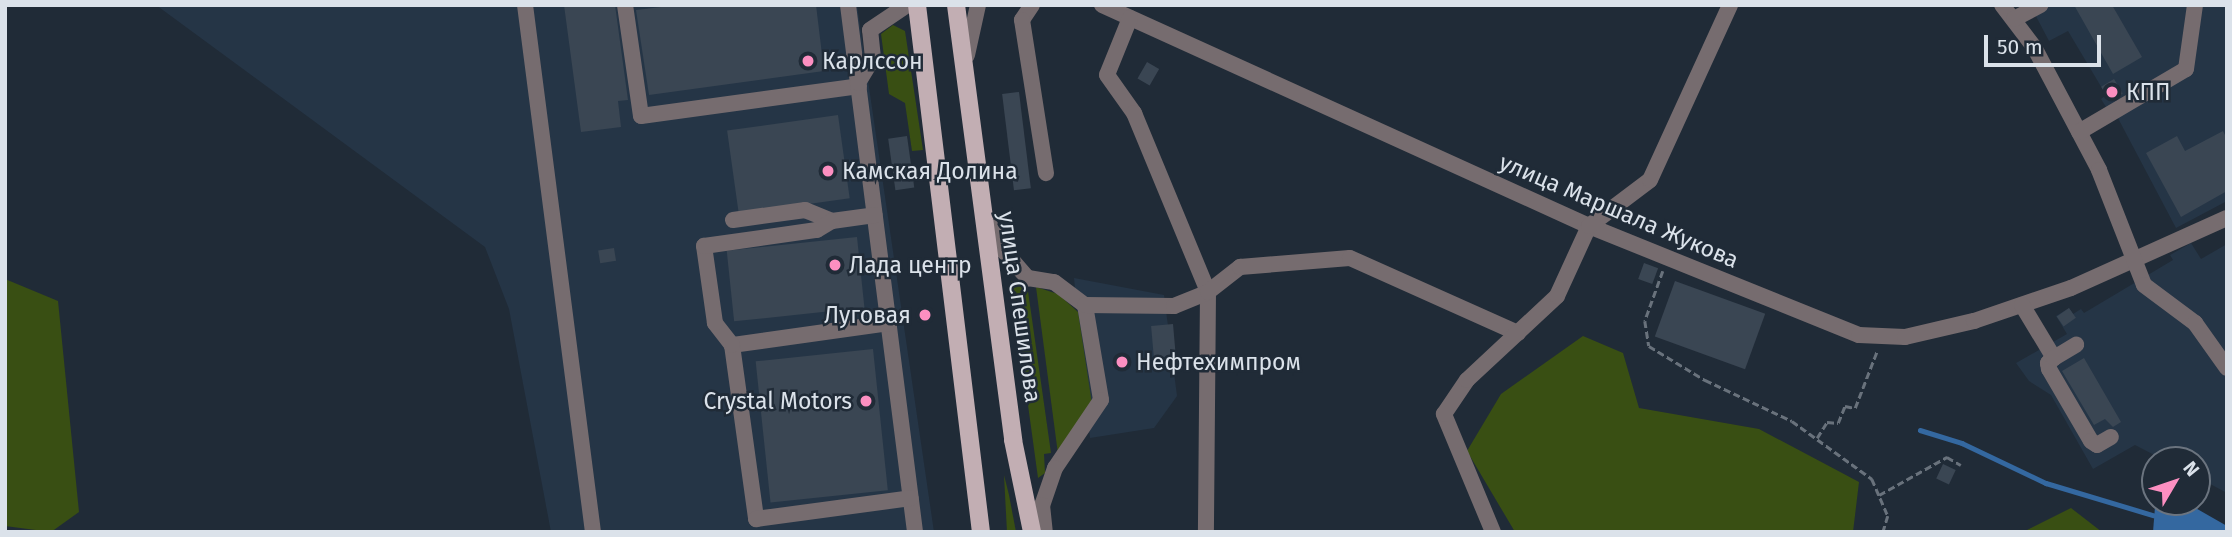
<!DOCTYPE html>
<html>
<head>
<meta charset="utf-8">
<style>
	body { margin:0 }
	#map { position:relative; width:2232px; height:537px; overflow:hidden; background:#202b37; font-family:"Fira Sans",sans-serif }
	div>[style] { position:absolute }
	.built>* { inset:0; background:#253546 }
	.green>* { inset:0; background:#394f13 }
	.water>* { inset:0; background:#3468a0 }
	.stream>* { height:4.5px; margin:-2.25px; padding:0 2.25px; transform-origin:2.25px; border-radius:2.25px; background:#3468a0 }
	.building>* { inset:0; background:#3a4653; transform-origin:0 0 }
	.path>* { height:2.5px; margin-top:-1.25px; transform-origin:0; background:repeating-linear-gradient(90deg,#69727c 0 7px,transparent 0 10.5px) }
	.minor>* { height:16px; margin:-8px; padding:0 8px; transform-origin:8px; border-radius:8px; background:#766c6f }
	.major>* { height:18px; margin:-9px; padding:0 9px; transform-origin:9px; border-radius:9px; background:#c2aeb3 }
	.dots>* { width:19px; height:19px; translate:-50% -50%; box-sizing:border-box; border:4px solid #202b37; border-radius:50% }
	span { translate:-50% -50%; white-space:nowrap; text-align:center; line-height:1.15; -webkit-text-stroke:5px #202b37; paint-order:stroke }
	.poi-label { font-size:23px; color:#dbe2ea }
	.left { translate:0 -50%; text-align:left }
	.right { translate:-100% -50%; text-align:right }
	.street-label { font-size:23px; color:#dbe2ea }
	.frame { position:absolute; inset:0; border:7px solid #dbe2ea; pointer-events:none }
	.north { position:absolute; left:2141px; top:446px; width:70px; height:70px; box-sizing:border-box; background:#202b37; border:2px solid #6b747f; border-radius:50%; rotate:51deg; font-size:19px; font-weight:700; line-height:28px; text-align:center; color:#dbe2ea }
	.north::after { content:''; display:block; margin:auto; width:24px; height:32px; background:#fc8fc1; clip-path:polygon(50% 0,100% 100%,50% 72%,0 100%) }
	.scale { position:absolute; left:1984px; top:35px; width:117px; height:32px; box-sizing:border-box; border:4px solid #dbe2ea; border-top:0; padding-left:9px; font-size:21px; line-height:24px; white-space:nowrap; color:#dbe2ea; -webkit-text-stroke:5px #202b37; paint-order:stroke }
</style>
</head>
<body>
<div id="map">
	<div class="built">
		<i style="clip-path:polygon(156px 5px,857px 5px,934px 532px,551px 532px,509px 309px,485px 247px)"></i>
		<i style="clip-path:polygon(2030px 5px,2227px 5px,2227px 201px,2176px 228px,2111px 105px,2106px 107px,2101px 99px,2106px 95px,2068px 31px,2049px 41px)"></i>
		<i style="clip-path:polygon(2191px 243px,2201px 259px,2227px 244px,2227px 493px,2197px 477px,2197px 460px,2164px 460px,2135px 445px,2093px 469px,2051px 395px,2029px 381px,2016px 363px,2067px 334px,2056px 316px,2069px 308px,2073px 314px,2081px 309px,2084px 313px,2173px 260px,2170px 255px)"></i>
		<i style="clip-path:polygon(1074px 278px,1164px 295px,1177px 396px,1154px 428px,1090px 438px)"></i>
	</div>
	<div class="green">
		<i style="clip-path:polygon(893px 25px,905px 31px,923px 150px,912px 151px,905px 103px,889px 94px,881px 34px)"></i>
		<i style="clip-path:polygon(5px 279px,58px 301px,79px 512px,51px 532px,5px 526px)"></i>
		<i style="clip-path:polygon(1011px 281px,1027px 284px,1051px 453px,1044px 454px,1045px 473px,1038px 478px)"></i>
		<i style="clip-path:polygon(1036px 287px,1058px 294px,1078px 312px,1092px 404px,1058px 454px)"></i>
		<i style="clip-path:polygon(1583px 336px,1623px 353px,1639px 408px,1759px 429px,1859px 482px,1853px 532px,1515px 532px,1467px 451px,1501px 394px)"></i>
		<i style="clip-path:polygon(1004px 475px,1009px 495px,1016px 532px,1007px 532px)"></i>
		<i style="clip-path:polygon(2071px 508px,2102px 532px,2023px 532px)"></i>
	</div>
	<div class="water">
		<i style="clip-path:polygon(2166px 502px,2185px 502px,2227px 526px,2227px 532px,2153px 532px,2155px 507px)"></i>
	</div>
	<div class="stream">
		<i style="left:1920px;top:430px;width:44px;rotate:17.2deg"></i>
		<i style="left:1962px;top:443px;width:93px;rotate:25.5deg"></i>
		<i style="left:2046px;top:483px;width:112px;rotate:16.7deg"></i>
	</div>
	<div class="building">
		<i style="clip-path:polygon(564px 5px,615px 5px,628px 100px,618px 101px,621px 127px,581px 132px)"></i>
		<i style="clip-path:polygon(678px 5px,816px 5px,824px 71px,649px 95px,636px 10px)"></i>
		<i style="clip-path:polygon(2074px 5px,2112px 5px,2142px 57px,2113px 74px)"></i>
		<i style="left:1147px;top:62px;width:14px;height:19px;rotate:30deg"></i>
		<i style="left:2114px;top:79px;width:17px;height:15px;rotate:59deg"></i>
		<i style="left:1019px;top:92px;width:97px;height:17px;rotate:83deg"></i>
		<i style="left:838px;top:115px;width:84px;height:112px;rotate:82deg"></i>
		<i style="clip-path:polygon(2223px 131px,2227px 139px,2227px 191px,2181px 217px,2146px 153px,2177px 136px,2185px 151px)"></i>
		<i style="left:907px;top:136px;width:52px;height:19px;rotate:82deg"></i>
		<i style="left:857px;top:237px;width:71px;height:131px;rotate:84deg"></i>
		<i style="left:614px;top:248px;width:13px;height:16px;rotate:81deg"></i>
		<i style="left:1644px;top:263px;width:15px;height:17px;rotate:20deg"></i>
		<i style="left:1675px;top:281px;width:96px;height:59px;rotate:20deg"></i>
		<i style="left:2069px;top:308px;width:12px;height:15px;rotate:55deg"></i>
		<i style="left:1173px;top:324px;width:32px;height:22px;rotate:85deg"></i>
		<i style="left:873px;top:349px;width:142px;height:118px;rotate:84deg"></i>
		<i style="clip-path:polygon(2084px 358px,2121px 422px,2113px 427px,2105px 419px,2094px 425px,2062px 371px)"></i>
		<i style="left:1943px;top:464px;width:14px;height:16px;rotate:25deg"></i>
	</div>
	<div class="path">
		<i style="left:1663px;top:271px;width:53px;rotate:109.8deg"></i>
		<i style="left:1645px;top:321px;width:25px;rotate:81deg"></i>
		<i style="left:1649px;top:346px;width:66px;rotate:31.3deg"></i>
		<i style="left:1705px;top:380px;width:96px;rotate:25.2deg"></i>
		<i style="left:1792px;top:421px;width:99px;rotate:35.9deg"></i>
		<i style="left:1872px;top:479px;width:40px;rotate:66.6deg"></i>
		<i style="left:1888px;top:516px;width:17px;rotate:107deg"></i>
		<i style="left:1817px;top:438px;width:19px;rotate:-58deg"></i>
		<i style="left:1827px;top:422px;width:11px;rotate:5deg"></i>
		<i style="left:1838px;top:423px;width:18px;rotate:-68deg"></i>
		<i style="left:1845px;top:406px;width:10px;rotate:11deg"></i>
		<i style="left:1855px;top:408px;width:61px;rotate:-68.9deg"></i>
		<i style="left:1879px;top:495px;width:78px;rotate:-29.2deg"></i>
		<i style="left:1947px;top:457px;width:16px;rotate:30deg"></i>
	</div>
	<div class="minor">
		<i style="left:525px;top:5px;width:531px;rotate:82.65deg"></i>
		<i style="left:625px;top:5px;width:112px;rotate:81.8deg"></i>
		<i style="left:641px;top:116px;width:220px;rotate:-7.8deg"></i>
		<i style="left:848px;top:5px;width:531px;rotate:82.75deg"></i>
		<i style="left:1032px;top:5px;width:18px;rotate:124deg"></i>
		<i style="left:1022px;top:20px;width:155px;rotate:81.1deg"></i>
		<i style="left:1102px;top:5px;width:535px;rotate:24.41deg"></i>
		<i style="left:1589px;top:226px;width:291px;rotate:22deg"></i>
		<i style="left:1859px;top:335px;width:46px;rotate:2.5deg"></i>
		<i style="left:1905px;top:337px;width:71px;rotate:-13.1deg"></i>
		<i style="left:1974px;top:321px;width:102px;rotate:-18.8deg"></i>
		<i style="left:2071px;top:288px;width:171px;rotate:-24.2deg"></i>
		<i style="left:2002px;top:5px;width:53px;rotate:52.7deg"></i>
		<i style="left:2034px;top:47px;width:139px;rotate:62.1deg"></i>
		<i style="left:2099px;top:170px;width:123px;rotate:68.6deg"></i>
		<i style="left:2144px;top:285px;width:64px;rotate:36.7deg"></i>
		<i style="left:2195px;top:323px;width:55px;rotate:54.6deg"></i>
		<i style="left:1130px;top:18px;width:61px;rotate:112deg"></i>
		<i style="left:1107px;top:75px;width:47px;rotate:54.6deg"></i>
		<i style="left:1134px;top:113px;width:194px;rotate:67.5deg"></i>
		<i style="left:1208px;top:292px;width:240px;rotate:90.5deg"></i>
		<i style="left:2014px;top:19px;width:30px;rotate:-28deg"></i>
		<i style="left:967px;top:55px;width:51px;rotate:-77.6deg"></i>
		<i style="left:858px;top:83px;width:29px;rotate:-59deg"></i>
		<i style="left:873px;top:58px;width:28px;rotate:-96deg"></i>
		<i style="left:870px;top:30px;width:45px;rotate:-34deg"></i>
		<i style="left:2079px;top:132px;width:124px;rotate:-30.5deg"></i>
		<i style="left:2186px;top:69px;width:65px;rotate:-82deg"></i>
		<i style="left:733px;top:220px;width:73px;rotate:-7.9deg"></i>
		<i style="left:805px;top:210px;width:29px;rotate:22deg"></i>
		<i style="left:832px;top:221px;width:43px;rotate:-7.9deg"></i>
		<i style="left:987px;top:220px;width:37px;rotate:61deg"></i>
		<i style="left:1005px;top:252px;width:35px;rotate:49deg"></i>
		<i style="left:1028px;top:278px;width:26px;rotate:9deg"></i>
		<i style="left:1054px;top:282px;width:39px;rotate:37deg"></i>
		<i style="left:1085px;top:305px;width:96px;rotate:80.4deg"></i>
		<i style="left:1101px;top:400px;width:82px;rotate:124.1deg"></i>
		<i style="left:1055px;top:468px;width:39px;rotate:109deg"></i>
		<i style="left:1042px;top:505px;width:27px;rotate:84deg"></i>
		<i style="left:1085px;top:305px;width:89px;rotate:0.6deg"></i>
		<i style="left:1174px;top:306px;width:37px;rotate:-22deg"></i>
		<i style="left:1208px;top:292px;width:41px;rotate:-38deg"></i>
		<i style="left:1240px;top:267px;width:110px;rotate:-4.7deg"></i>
		<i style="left:1350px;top:258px;width:184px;rotate:24.1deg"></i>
		<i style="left:2022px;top:305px;width:62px;rotate:58.9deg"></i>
		<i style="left:2054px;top:358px;width:8px;rotate:140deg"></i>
		<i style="left:2048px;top:363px;width:6px;rotate:81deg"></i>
		<i style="left:2049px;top:369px;width:83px;rotate:59.7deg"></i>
		<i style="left:2091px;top:441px;width:7px;rotate:34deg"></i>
		<i style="left:2097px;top:445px;width:16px;rotate:-30deg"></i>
		<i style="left:889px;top:323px;width:159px;rotate:172deg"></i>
		<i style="left:732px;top:345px;width:176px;rotate:82.1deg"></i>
		<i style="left:756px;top:519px;width:156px;rotate:-7.7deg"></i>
		<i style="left:732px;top:345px;width:28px;rotate:-128deg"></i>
		<i style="left:715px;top:323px;width:78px;rotate:-98.1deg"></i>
		<i style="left:704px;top:246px;width:114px;rotate:-8.1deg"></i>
		<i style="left:817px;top:230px;width:17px;rotate:-31deg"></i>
		<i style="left:2054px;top:358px;width:26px;rotate:-31deg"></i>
		<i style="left:1493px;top:532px;width:128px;rotate:-112.6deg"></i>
		<i style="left:1444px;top:414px;width:41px;rotate:-55.9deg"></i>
		<i style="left:1467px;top:380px;width:123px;rotate:-43deg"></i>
		<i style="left:1557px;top:296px;width:77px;rotate:-65.4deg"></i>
		<i style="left:1589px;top:226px;width:76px;rotate:-37deg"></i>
		<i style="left:1650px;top:180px;width:192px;rotate:-65.4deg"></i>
	</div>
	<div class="major">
		<i style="left:917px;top:5px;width:531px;rotate:83.08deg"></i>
		<i style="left:956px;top:5px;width:439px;rotate:82.5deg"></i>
		<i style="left:1013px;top:440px;width:94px;rotate:78.3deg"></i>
	</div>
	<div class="dots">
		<i style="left:808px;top:61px;background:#fc8fc1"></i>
		<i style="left:2112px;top:92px;background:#fc8fc1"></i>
		<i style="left:828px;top:171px;background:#fc8fc1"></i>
		<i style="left:835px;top:265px;background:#fc8fc1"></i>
		<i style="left:925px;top:315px;background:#fc8fc1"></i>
		<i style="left:1122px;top:362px;background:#fc8fc1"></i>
		<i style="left:866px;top:401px;background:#fc8fc1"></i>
	</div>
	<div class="poi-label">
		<span class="left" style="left:822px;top:61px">Карлссон</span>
		<span class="left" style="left:2126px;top:92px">КПП</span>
		<span class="left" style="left:842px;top:171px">Камская Долина</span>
		<span class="left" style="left:849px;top:265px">Лада центр</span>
		<span class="right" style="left:911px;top:315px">Луговая</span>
		<span class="left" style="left:1136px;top:362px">Нефтехимпром</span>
		<span class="right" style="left:852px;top:401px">Crystal Motors</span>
	</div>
	<div class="street-label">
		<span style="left:1619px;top:211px;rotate:23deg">улица Маршала Жукова</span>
		<span style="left:1020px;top:307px;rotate:82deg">улица Спешилова</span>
	</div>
	<div class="frame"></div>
	<div class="north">N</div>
	<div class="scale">50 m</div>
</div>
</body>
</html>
